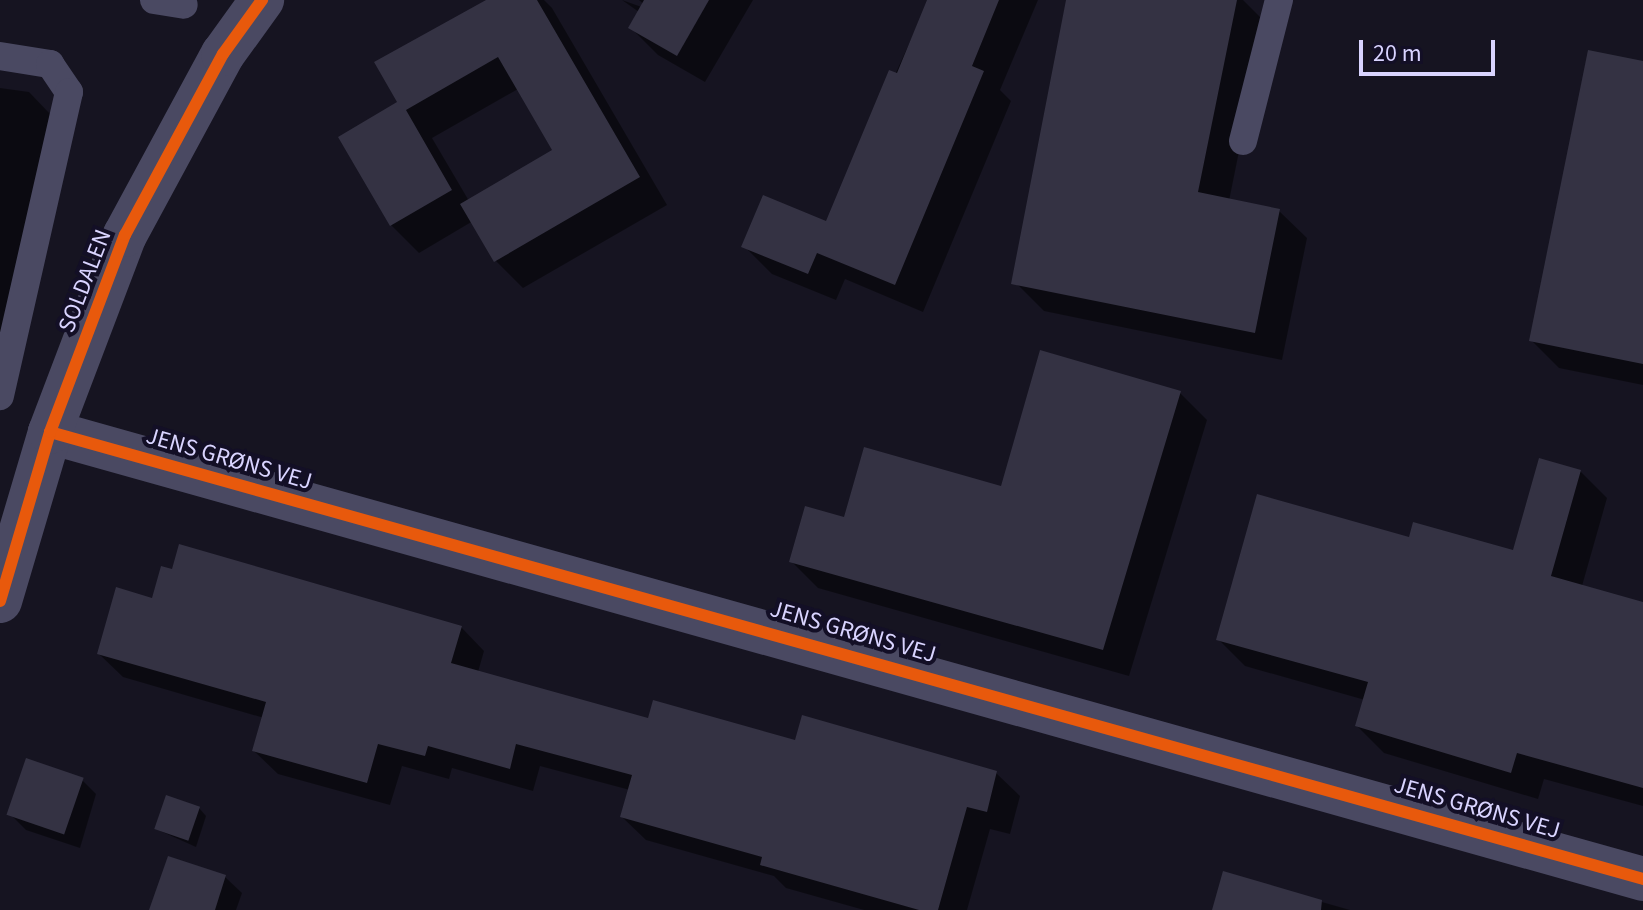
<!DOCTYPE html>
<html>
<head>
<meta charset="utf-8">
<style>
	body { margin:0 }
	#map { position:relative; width:1643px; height:910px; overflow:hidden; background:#161421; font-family:"Source Sans 3",sans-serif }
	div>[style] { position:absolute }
	.shadow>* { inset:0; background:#0007 }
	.building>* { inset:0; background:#343243; transform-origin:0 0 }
	.service>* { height:28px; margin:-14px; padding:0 14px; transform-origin:14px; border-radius:14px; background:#4a4962 }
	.minor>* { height:44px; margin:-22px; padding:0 22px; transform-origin:22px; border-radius:22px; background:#4a4962 }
	.cycleway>* { height:12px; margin:-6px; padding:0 6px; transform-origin:6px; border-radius:6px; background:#e8590c }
	span { translate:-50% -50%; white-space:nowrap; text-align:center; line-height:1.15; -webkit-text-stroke:8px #130f26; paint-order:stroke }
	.street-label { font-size:24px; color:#d9d4ff }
	.scale { position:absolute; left:1359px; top:40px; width:136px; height:36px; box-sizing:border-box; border:4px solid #d9d4ff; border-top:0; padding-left:10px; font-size:24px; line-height:28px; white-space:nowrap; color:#d9d4ff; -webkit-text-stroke:6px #130f26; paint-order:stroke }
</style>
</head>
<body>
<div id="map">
	<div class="shadow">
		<i style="clip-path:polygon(evenodd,490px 0,544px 0,552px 8px,667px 205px,523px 288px,496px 261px,473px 221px,419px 253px,391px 225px,400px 103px,490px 0,518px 89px,555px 151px,469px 201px,432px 138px,518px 89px)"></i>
		<i style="clip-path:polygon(622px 0,650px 10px,639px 0,753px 0,705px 82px,658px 55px,631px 28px,639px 12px)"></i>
		<i style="clip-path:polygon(929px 0,1038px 0,1000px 90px,1011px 101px,923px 312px,845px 279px,836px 300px,772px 274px,744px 246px,827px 224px)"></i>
		<i style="clip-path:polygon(1069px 0,1243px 0,1265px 22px,1229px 201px,1279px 211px,1307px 238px,1282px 360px,1044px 311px,1016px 283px)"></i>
		<i style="clip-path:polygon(1643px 63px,1643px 385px,1559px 368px,1531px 340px)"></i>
		<i style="clip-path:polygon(0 88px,29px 92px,51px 115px,0 381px)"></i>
		<i style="clip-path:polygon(1180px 393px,1207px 420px,1129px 676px,818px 588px,791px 561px,846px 520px,1002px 488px)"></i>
		<i style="clip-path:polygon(1580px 471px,1607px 498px,1582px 586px,1643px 604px,1643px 806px,1544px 779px,1538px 799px,1384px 753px,1357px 726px,1365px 700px,1245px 666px,1218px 639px,1410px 539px,1514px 553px)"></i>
		<i style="clip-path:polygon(154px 601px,461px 627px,484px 651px,478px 672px,650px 720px,996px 773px,1020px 796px,1010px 834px,990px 829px,967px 910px,864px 910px,786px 888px,774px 876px,646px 840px,622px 817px,630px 790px,540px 766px,533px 791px,452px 768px,449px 779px,402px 766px,390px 805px,278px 774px,254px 751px,264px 718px,123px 677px,99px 654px)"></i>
		<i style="clip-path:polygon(80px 778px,96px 794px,80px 848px,26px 830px,10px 814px)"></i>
		<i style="clip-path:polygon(199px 808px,206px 816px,196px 847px,156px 829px)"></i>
		<i style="clip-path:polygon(169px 858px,225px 877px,242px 893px,236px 910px,152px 910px)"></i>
		<i style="clip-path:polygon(1224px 874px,1350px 910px,1214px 910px)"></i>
	</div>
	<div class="building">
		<i style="clip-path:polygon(486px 0,537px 0,640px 177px,494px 262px,460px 204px,552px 150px,498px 57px,406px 110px,452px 190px,390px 226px,338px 137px,397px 102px,374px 62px)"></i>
		<i style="clip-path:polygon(644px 0,709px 0,677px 56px,628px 28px)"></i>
		<i style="clip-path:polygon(927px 0,999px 0,972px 66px,984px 71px,895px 285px,817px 253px,808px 274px,741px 247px,763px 195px,826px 221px,889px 70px,897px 73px)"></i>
		<i style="clip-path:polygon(1066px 0,1237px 0,1198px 192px,1280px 209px,1255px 333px,1011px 284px)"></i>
		<i style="clip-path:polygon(1588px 50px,1643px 61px,1643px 364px,1529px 341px)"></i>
		<i style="clip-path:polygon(1040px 350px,1181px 391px,1103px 650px,789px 562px,805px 506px,844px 517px,864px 447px,1001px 486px)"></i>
		<i style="clip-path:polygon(1539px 458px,1581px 470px,1551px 576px,1643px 602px,1643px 788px,1517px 753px,1511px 773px,1355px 726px,1368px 682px,1216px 640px,1257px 494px,1409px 537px,1413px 522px,1513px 550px)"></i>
		<i style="clip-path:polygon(179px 544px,462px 626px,451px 663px,648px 718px,653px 700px,795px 740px,802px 715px,997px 771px,987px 812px,967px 807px,938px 910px,919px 910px,760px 865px,762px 857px,620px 817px,632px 775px,516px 744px,510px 769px,428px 746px,425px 756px,378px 744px,367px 783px,252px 751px,266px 702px,97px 654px,116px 587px,152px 598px,161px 566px,172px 569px)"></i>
		<i style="left:26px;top:758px;width:61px;height:60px;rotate:19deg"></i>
		<i style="left:166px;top:795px;width:36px;height:36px;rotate:19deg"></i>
		<i style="clip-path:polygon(168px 856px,226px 875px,215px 910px,149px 910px)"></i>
		<i style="clip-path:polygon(1223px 871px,1322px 900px,1321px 910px,1212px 910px)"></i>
	</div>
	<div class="service">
		<i style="left:154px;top:0;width:30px;rotate:9deg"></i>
		<i style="left:0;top:56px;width:51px;rotate:9.1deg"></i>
		<i style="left:50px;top:64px;width:34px;rotate:56deg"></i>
		<i style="left:69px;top:92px;width:312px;rotate:102.8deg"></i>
		<i style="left:1243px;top:141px;width:146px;rotate:-75.7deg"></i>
	</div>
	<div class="minor">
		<i style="left:50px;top:432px;width:1655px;rotate:15.67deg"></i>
		<i style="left:0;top:601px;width:176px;rotate:-73.5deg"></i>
		<i style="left:50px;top:432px;width:211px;rotate:-69.2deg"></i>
		<i style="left:125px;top:235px;width:206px;rotate:-61.6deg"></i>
		<i style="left:223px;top:54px;width:67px;rotate:-54.2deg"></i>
	</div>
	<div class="cycleway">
		<i style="left:50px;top:432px;width:1655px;rotate:15.67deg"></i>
		<i style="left:0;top:601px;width:176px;rotate:-73.5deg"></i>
		<i style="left:50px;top:432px;width:211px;rotate:-69.2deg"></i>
		<i style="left:125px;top:235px;width:206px;rotate:-61.6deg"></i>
		<i style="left:223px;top:54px;width:67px;rotate:-54.2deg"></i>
	</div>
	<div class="street-label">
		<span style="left:85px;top:281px;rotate:-69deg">SOLDALEN</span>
		<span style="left:229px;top:459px;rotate:16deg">JENS GRØNS VEJ</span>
		<span style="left:853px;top:632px;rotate:16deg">JENS GRØNS VEJ</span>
		<span style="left:1477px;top:808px;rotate:16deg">JENS GRØNS VEJ</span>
	</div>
	<div class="scale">20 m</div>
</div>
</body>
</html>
